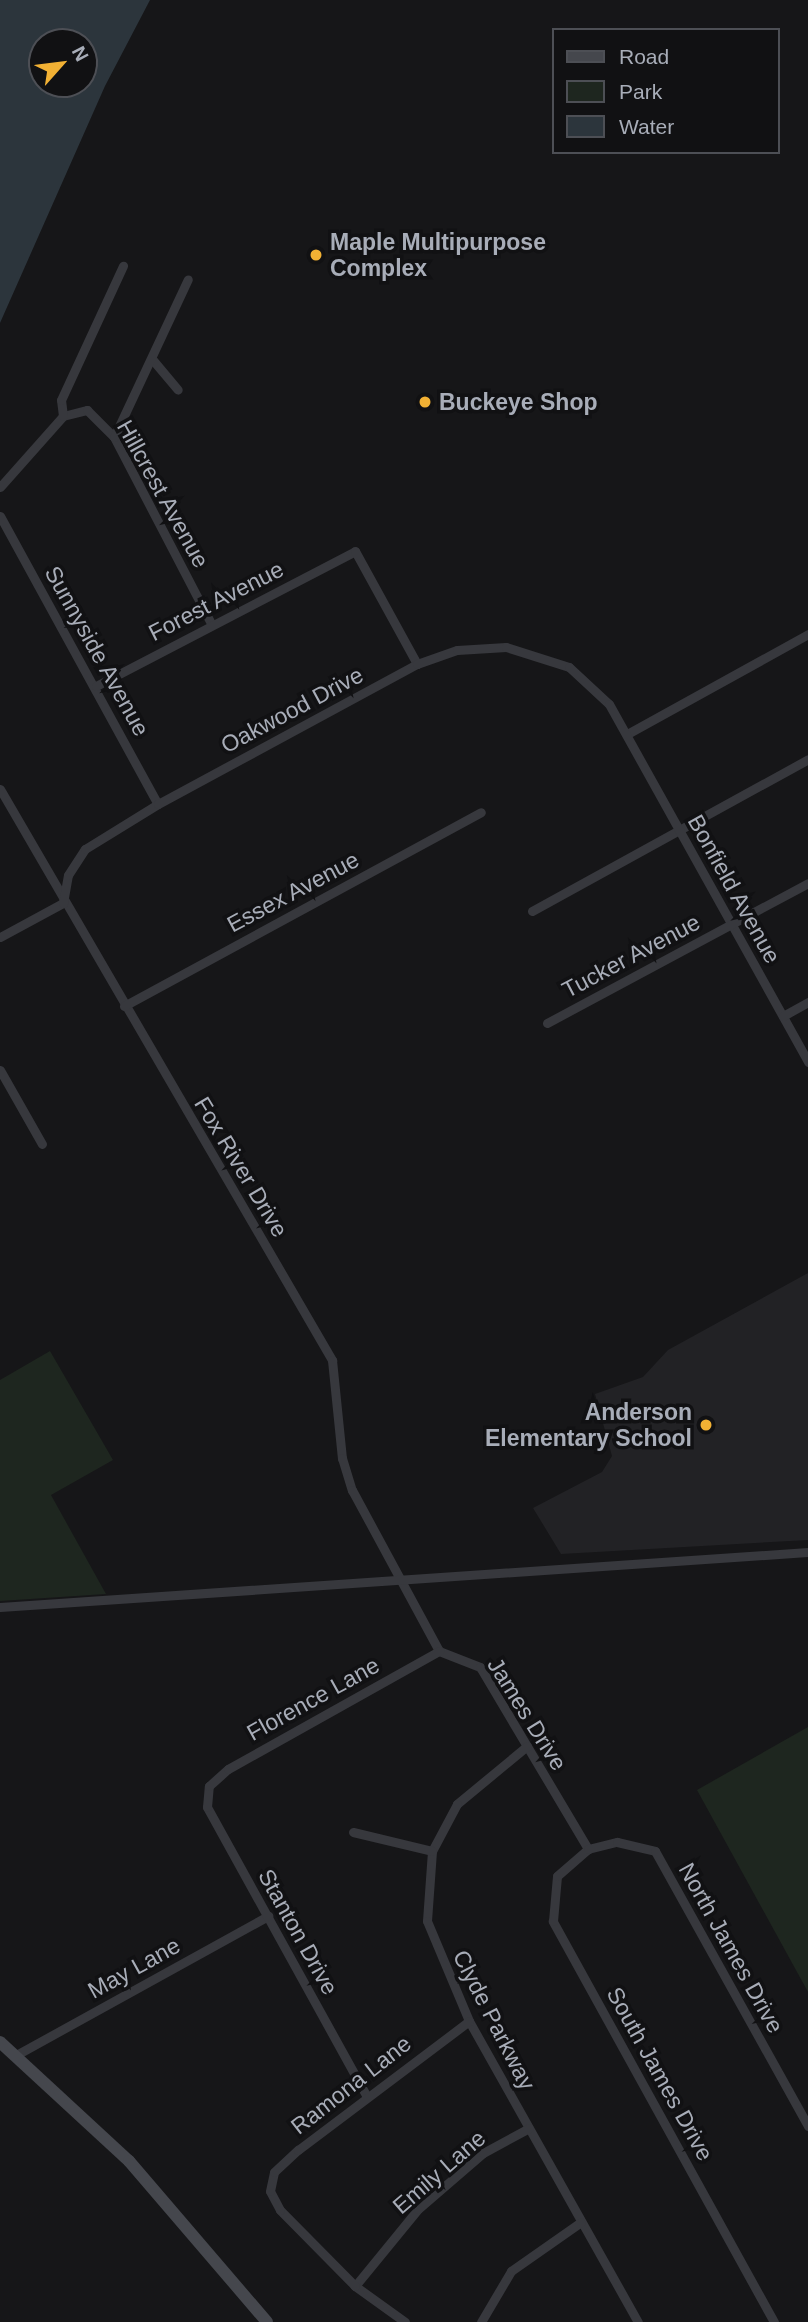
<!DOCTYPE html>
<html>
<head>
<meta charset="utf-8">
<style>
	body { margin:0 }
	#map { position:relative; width:808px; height:2322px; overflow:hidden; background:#161618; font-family:Helvetica,sans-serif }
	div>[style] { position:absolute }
	.built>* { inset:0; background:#222225 }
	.green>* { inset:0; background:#1e261f }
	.water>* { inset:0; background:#2c353c }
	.street>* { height:9px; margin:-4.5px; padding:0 4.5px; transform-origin:4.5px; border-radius:4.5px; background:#37383d }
	.secondary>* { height:12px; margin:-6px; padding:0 6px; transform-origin:6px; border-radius:6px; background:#45474d }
	.dots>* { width:19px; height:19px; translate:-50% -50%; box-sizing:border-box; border:4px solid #111113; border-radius:50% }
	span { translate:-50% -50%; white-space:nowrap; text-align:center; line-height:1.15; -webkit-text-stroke:7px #111113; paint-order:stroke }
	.poi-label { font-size:23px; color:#a8adb8; font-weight:700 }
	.left { translate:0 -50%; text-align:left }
	.right { translate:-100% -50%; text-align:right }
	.street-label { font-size:23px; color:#a8adb8 }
	.legend { position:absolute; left:552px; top:28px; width:228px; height:126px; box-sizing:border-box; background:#111113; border:2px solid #4d4f55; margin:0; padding:9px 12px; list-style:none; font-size:21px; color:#a8adb8 }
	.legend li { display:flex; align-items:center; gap:14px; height:35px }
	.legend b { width:35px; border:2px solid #4d4f55 }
	.north { position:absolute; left:28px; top:28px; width:70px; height:70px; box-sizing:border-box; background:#111113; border:2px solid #4d4f55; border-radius:50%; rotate:62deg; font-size:19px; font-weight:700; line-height:28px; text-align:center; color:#a8adb8 }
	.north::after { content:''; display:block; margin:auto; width:24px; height:32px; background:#f2b134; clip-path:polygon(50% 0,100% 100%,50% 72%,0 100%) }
</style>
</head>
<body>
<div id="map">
	<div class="built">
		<i style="clip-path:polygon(808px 1273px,808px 1540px,561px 1554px,533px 1508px,602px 1472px,612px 1456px,595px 1394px,643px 1377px,668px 1350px)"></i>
	</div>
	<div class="green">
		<i style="clip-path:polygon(50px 1351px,113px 1460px,51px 1495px,106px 1594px,0 1601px,0 1380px)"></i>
		<i style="clip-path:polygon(808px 1727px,808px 1992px,697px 1790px)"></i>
	</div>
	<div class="water">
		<i style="clip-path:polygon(evenodd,0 0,150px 0,105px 86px,0 323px,0 0,42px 42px,84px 42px,84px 84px,42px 84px,42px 42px)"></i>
	</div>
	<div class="street">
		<i style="left:152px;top:359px;width:40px;rotate:50deg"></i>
		<i style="left:63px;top:416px;width:25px;rotate:-14deg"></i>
		<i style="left:87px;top:410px;width:38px;rotate:45deg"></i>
		<i style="left:114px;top:437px;width:210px;rotate:62.5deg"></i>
		<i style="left:114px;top:437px;width:174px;rotate:-64.9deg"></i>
		<i style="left:0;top:487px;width:95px;rotate:-48.4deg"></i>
		<i style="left:63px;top:416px;width:16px;rotate:-97deg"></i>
		<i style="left:61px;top:400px;width:148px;rotate:-65.2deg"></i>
		<i style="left:0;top:516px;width:328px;rotate:61.3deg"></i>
		<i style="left:96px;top:686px;width:292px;rotate:-27.5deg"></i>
		<i style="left:355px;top:551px;width:129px;rotate:61.2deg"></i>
		<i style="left:629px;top:733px;width:205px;rotate:-28.9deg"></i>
		<i style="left:0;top:789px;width:661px;rotate:59.82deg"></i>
		<i style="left:332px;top:1360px;width:99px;rotate:84.2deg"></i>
		<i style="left:342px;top:1458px;width:34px;rotate:73deg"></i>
		<i style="left:352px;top:1490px;width:183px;rotate:61.6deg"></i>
		<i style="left:439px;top:1651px;width:44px;rotate:21.3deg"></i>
		<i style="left:480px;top:1667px;width:212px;rotate:59.3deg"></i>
		<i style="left:532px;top:911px;width:315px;rotate:-28.8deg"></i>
		<i style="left:0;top:937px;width:72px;rotate:-28.4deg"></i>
		<i style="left:63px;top:903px;width:28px;rotate:-80deg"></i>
		<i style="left:68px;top:875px;width:31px;rotate:-57deg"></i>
		<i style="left:85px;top:849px;width:86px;rotate:-31.7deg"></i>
		<i style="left:158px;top:804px;width:294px;rotate:-28.4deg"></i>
		<i style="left:417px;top:664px;width:42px;rotate:-19.3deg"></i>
		<i style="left:457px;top:650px;width:49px;rotate:-3.5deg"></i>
		<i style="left:506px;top:647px;width:66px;rotate:17.6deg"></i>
		<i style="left:569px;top:667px;width:54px;rotate:42.8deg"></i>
		<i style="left:609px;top:704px;width:410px;rotate:60.9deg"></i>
		<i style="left:124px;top:1006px;width:406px;rotate:-28.5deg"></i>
		<i style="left:783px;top:1016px;width:29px;rotate:-29deg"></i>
		<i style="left:547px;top:1023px;width:296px;rotate:-28.2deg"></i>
		<i style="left:0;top:1070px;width:85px;rotate:60.4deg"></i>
		<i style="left:0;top:1607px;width:810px;rotate:-3.89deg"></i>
		<i style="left:527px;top:1746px;width:91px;rotate:140.4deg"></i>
		<i style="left:457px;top:1804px;width:53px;rotate:118deg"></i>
		<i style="left:432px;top:1851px;width:70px;rotate:94.1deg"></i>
		<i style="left:427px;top:1921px;width:108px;rotate:67.2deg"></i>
		<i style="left:469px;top:2021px;width:345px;rotate:60.7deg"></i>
		<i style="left:353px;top:1832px;width:81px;rotate:13.5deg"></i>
		<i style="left:18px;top:2054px;width:286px;rotate:-28.9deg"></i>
		<i style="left:366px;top:2095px;width:329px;rotate:-118.9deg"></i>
		<i style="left:207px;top:1807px;width:21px;rotate:-85deg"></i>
		<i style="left:209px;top:1786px;width:25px;rotate:-42deg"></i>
		<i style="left:228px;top:1769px;width:242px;rotate:-29.2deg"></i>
		<i style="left:355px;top:2286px;width:99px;rotate:-50.7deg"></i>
		<i style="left:418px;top:2209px;width:86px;rotate:-40.7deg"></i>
		<i style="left:483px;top:2153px;width:52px;rotate:-28.5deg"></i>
		<i style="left:405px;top:2322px;width:62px;rotate:-144.2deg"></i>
		<i style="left:355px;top:2286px;width:107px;rotate:-134.6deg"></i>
		<i style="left:280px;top:2210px;width:21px;rotate:-118deg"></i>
		<i style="left:270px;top:2191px;width:19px;rotate:-78deg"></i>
		<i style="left:274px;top:2172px;width:33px;rotate:-43deg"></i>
		<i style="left:298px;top:2150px;width:214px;rotate:-37deg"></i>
		<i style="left:481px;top:2322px;width:59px;rotate:-59.5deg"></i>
		<i style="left:511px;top:2271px;width:85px;rotate:-35deg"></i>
		<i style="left:774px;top:2322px;width:458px;rotate:-118.9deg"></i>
		<i style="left:553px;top:1921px;width:45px;rotate:-84.9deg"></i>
		<i style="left:557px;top:1876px;width:41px;rotate:-41.1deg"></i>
		<i style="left:588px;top:1849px;width:30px;rotate:-14deg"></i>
		<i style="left:617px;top:1842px;width:39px;rotate:13deg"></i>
		<i style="left:655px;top:1851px;width:315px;rotate:60.9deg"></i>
	</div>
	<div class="secondary">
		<i style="left:0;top:2042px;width:176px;rotate:42.7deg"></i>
		<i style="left:129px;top:2161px;width:212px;rotate:49.4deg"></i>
	</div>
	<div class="dots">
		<i style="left:316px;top:255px;background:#f2b134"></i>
		<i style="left:425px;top:402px;background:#f2b134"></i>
		<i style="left:706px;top:1425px;background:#f2b134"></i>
	</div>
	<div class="poi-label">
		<span class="left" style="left:330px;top:255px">Maple Multipurpose<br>Complex</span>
		<span class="left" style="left:439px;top:402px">Buckeye Shop</span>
		<span class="right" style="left:692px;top:1425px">Anderson<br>Elementary School</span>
	</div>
	<div class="street-label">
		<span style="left:163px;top:494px;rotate:61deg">Hillcrest Avenue</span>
		<span style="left:216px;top:601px;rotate:-27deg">Forest Avenue</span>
		<span style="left:97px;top:651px;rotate:61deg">Sunnyside Avenue</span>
		<span style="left:292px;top:710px;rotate:-28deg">Oakwood Drive</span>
		<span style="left:734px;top:889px;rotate:61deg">Bonfield Avenue</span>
		<span style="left:293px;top:892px;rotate:-28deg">Essex Avenue</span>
		<span style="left:631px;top:956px;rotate:-28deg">Tucker Avenue</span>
		<span style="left:241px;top:1167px;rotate:59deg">Fox River Drive</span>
		<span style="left:313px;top:1699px;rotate:-29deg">Florence Lane</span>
		<span style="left:527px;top:1714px;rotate:58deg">James Drive</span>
		<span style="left:298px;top:1932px;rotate:61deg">Stanton Drive</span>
		<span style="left:731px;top:1948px;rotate:61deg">North James Drive</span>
		<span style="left:134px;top:1968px;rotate:-29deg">May Lane</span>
		<span style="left:494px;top:2020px;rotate:63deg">Clyde Parkway</span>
		<span style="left:660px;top:2074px;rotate:61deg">South James Drive</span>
		<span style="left:351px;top:2085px;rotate:-38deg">Ramona Lane</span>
		<span style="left:439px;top:2172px;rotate:-41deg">Emily Lane</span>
	</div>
	<ul class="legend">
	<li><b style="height:9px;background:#45474d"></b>Road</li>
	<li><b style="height:19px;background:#1e261f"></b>Park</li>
	<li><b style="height:19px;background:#2c353c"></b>Water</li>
	</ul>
	<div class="north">N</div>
</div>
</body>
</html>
